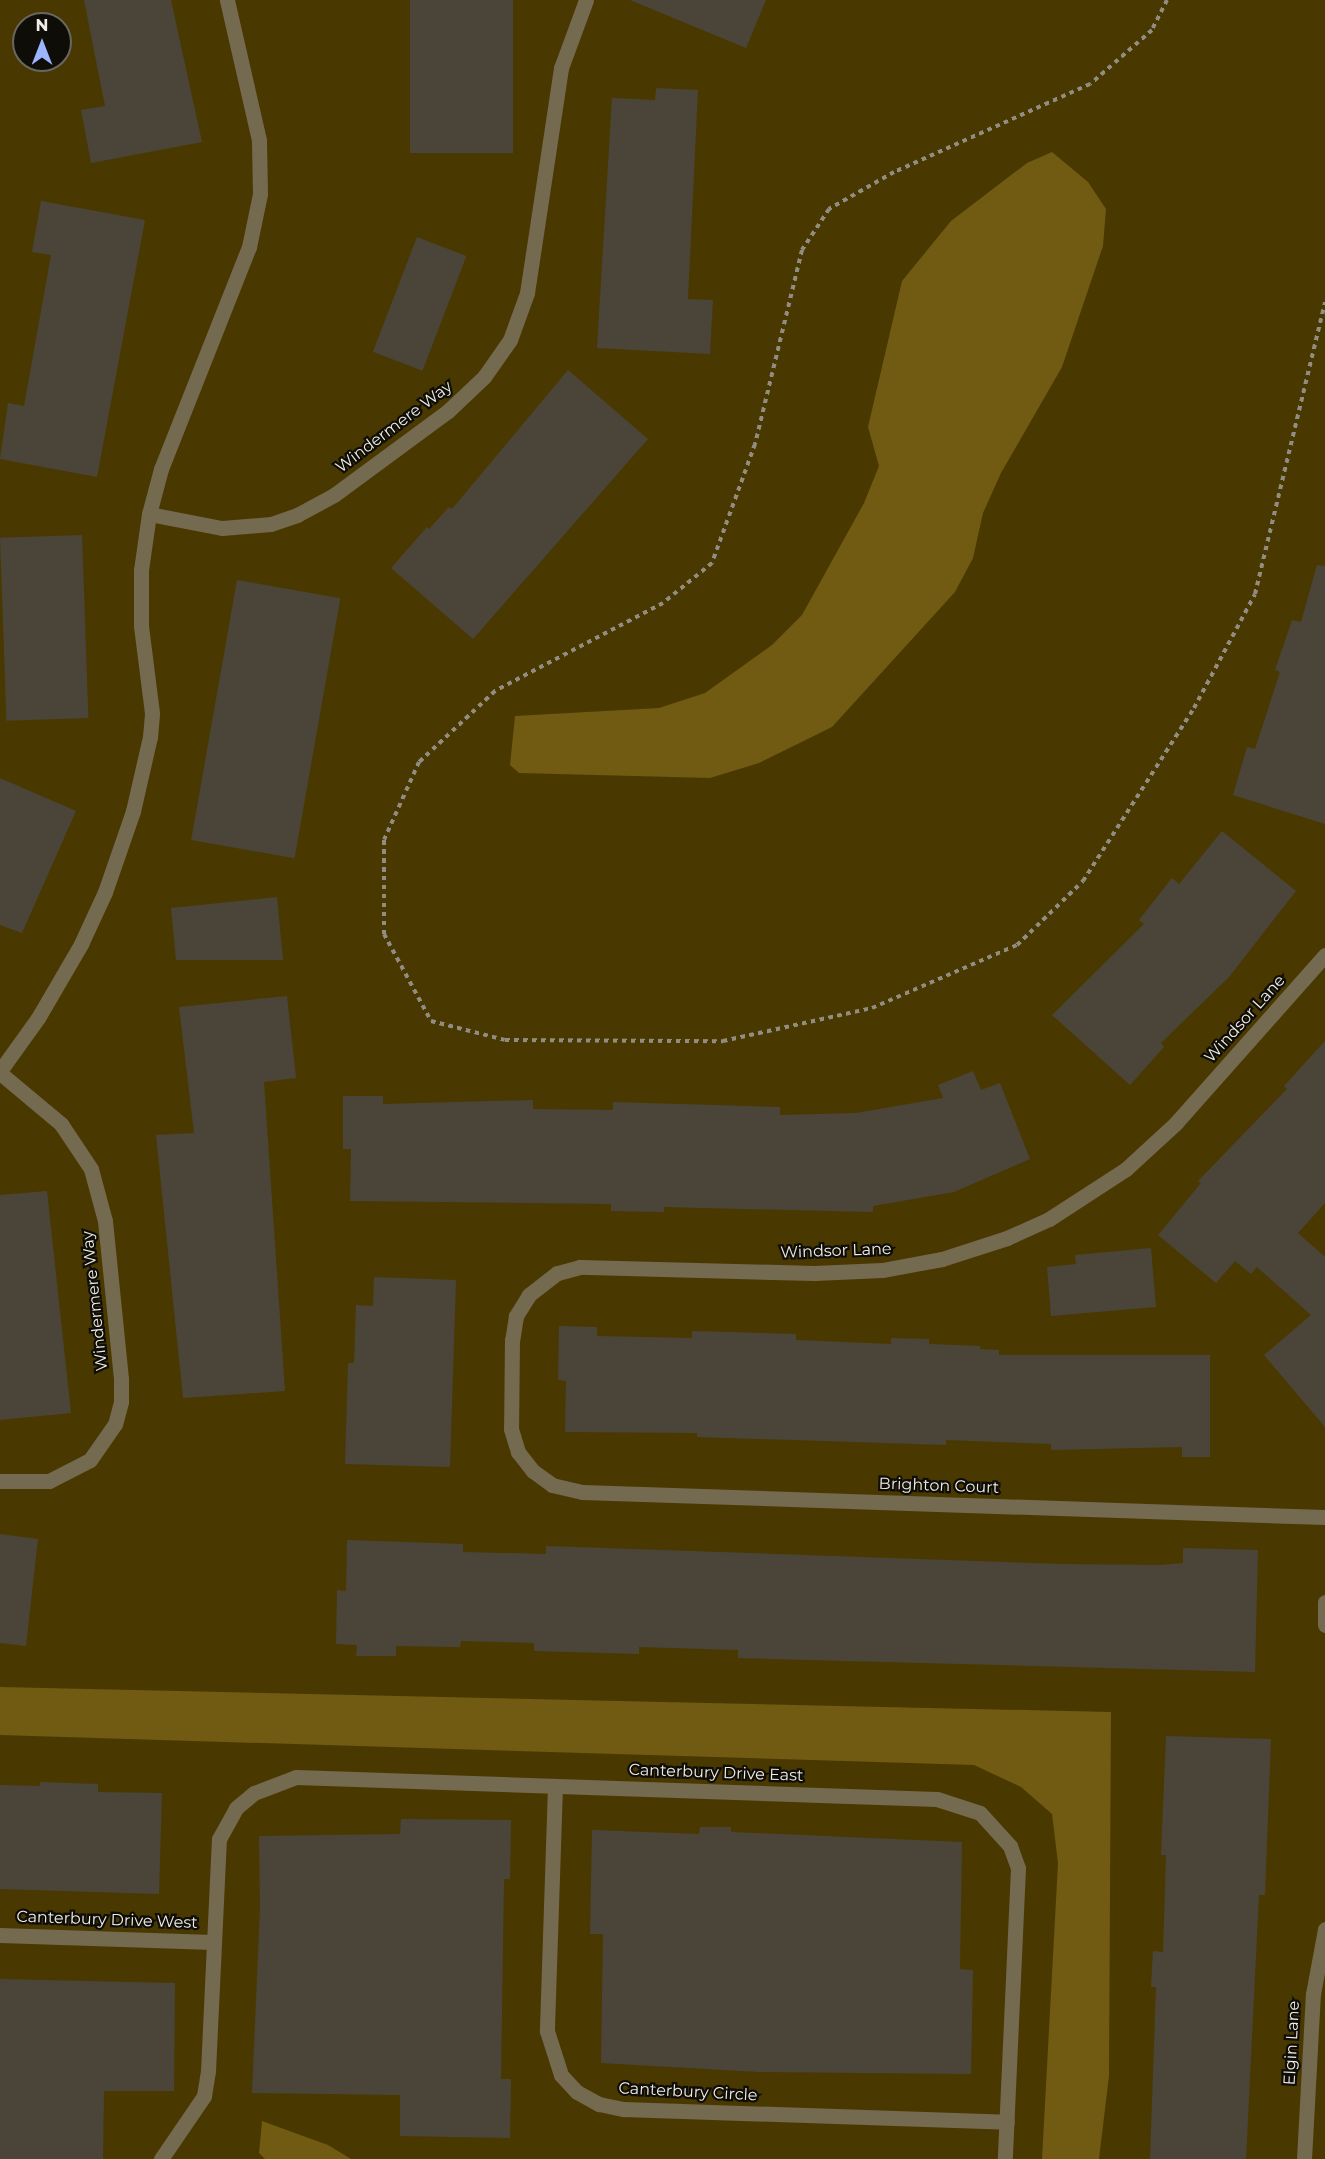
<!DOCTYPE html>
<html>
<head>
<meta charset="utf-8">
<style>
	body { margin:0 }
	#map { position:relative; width:1325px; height:2159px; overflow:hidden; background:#292418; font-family:Montserrat,sans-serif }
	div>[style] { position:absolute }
	.green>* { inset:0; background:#493901 }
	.water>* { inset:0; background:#715a11 }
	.building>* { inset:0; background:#4a4538; transform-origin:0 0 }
	.path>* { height:4px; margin-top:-2px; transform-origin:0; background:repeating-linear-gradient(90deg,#918d83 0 4.5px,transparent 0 9px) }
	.minor>* { height:15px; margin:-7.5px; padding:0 7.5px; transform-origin:7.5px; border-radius:7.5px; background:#746a50 }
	span { translate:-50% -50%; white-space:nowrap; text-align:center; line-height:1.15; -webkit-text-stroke:4.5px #0f0d08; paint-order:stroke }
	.street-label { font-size:16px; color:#f0ede5 }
	.north { position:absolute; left:12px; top:12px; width:60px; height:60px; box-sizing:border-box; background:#0f0d08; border:2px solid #696760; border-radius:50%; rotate:0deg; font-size:16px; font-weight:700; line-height:24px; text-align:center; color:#f0ede5 }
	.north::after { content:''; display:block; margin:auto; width:21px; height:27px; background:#9cb4fd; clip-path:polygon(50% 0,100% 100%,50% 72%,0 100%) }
</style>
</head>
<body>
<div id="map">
	<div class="green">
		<i style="clip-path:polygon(evenodd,0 0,1325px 0,1325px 2159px,0 2159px,0 0,24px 24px,60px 24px,60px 60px,24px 60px,24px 24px)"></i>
	</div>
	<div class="water">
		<i style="clip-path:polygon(1052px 152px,1088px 182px,1106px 209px,1103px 246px,1062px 367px,1001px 473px,983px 513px,973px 558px,955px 592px,832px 727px,759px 763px,710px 778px,519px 773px,510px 765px,515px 716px,659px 708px,705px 693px,772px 645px,802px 615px,864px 503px,879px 466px,868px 427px,902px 281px,951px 221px,1027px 163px)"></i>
		<i style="clip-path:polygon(0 1687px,1111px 1712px,1109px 2076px,1099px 2159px,1042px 2159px,1058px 1863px,1052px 1814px,1021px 1787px,974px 1765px,0 1735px)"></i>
		<i style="clip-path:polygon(262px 2121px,328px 2145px,351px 2159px,265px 2159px,259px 2153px)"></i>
	</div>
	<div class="building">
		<i style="clip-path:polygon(84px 0,171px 0,202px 142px,91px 163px,81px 110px,105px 106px)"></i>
		<i style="left:410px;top:0;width:103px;height:153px"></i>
		<i style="clip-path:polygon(630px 0,766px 0,746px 48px)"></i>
		<i style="clip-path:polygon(656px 88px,698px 90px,688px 299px,713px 300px,710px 354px,597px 348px,612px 98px,655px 100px)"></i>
		<i style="clip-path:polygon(41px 201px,145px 220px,97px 477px,0 459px,8px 403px,24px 406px,51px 255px,32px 252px)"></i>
		<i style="left:417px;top:237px;width:53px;height:123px;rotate:21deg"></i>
		<i style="clip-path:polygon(568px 370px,648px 439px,473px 639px,391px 568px,427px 527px,429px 529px,449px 507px,452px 509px)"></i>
		<i style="left:82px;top:535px;width:183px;height:82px;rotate:88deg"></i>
		<i style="clip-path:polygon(1317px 565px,1325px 566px,1325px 824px,1233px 795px,1247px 747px,1255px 749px,1280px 672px,1275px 670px,1292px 620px,1301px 622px)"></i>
		<i style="left:237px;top:580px;width:105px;height:264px;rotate:10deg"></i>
		<i style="clip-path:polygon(0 778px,76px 811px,22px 933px,0 925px)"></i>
		<i style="clip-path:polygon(1222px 831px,1296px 891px,1229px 977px,1161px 1043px,1164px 1047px,1130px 1085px,1052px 1015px,1144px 924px,1139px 920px,1172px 878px,1179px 884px)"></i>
		<i style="clip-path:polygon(277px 897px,283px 960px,176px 960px,171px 908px)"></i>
		<i style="clip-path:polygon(287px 996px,296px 1078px,264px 1082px,285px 1391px,183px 1398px,156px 1135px,194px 1133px,179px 1007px)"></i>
		<i style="clip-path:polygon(1325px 1041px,1325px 1203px,1298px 1233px,1325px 1257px,1325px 1427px,1264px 1355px,1311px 1315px,1257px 1267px,1251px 1274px,1235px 1261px,1216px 1283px,1158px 1235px,1201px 1183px,1198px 1181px,1287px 1089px,1284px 1086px)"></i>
		<i style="clip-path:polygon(973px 1071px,981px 1090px,1000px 1083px,1030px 1159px,954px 1192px,873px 1206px,873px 1212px,664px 1207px,664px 1212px,611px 1211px,611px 1204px,350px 1201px,351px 1149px,343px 1149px,343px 1096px,383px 1096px,383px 1104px,533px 1100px,533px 1109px,613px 1110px,613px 1102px,780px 1107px,780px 1115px,856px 1113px,943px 1098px,938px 1085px)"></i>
		<i style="clip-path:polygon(47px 1191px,71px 1413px,0 1420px,0 1195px)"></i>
		<i style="clip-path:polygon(1151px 1248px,1156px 1307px,1051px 1316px,1047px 1267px,1076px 1264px,1075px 1255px)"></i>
		<i style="clip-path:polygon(374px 1277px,456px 1280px,450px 1467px,345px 1464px,348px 1363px,354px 1363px,356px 1305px,373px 1306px)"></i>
		<i style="clip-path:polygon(559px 1326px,597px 1327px,597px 1336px,692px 1338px,692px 1331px,796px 1334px,796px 1340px,891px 1344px,891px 1338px,929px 1339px,929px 1344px,980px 1346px,980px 1349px,999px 1350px,999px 1355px,1210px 1355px,1210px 1457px,1182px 1457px,1182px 1447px,1051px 1450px,1051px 1444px,946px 1440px,946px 1445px,697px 1437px,697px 1433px,565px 1432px,566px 1381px,558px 1380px)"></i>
		<i style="clip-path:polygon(0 1534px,38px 1539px,26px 1646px,0 1643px)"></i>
		<i style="clip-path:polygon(347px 1540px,463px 1544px,463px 1552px,546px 1554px,546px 1546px,1061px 1564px,1161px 1565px,1183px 1563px,1183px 1548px,1258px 1550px,1255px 1672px,738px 1658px,738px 1650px,639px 1647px,639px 1654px,534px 1651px,534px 1643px,461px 1641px,460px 1647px,396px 1646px,396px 1656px,356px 1656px,357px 1645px,336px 1644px,337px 1590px,346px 1591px)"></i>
		<i style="clip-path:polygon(1166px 1736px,1271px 1739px,1265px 1895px,1259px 1895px,1246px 2159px,1150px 2159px,1156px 1987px,1151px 1987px,1153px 1951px,1163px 1952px,1166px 1855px,1161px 1855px)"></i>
		<i style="clip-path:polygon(40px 1782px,98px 1784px,98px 1792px,162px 1793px,159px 1894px,0 1889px,0 1785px,40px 1786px)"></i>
		<i style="clip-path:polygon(401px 1819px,511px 1820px,510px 1879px,504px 1879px,501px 2079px,511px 2079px,510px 2138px,400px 2136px,400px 2095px,252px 2093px,260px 1908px,259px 1836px,400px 1834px)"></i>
		<i style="clip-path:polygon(700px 1827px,731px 1827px,731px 1832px,962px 1842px,960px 1969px,973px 1970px,971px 2074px,759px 2072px,601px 2063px,603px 1934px,590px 1934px,592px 1830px,699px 1834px)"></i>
		<i style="clip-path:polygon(0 1979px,175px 1983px,174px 2091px,104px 2091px,103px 2159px,0 2159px)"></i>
	</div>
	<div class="path">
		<i style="left:1167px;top:0;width:34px;rotate:117deg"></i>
		<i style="left:1152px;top:30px;width:82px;rotate:138.9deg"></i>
		<i style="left:1090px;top:84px;width:215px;rotate:155.8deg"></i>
		<i style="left:894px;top:172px;width:75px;rotate:150.4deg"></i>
		<i style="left:829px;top:209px;width:49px;rotate:123.4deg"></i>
		<i style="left:802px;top:250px;width:200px;rotate:103.6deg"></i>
		<i style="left:755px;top:444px;width:127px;rotate:109.9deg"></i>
		<i style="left:712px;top:563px;width:63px;rotate:140.8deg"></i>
		<i style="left:663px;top:603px;width:190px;rotate:152.4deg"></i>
		<i style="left:495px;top:691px;width:104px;rotate:136.9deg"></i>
		<i style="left:419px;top:762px;width:85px;rotate:114.2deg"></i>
		<i style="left:384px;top:840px;width:94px;rotate:90deg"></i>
		<i style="left:384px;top:934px;width:99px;rotate:61.6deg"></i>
		<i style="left:431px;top:1021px;width:76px;rotate:14.4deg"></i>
		<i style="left:505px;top:1040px;width:218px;rotate:0.3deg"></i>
		<i style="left:723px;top:1041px;width:153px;rotate:-12.5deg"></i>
		<i style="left:872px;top:1008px;width:158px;rotate:-23.5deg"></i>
		<i style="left:1017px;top:945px;width:92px;rotate:-44.1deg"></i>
		<i style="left:1083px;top:881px;width:206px;rotate:-57.3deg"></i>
		<i style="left:1194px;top:708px;width:129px;rotate:-61.8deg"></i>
		<i style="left:1255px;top:594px;width:300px;rotate:-76.5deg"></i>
	</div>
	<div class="minor">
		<i style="left:149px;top:514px;width:74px;rotate:10.9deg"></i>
		<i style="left:222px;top:528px;width:49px;rotate:-4.7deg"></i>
		<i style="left:271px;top:524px;width:28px;rotate:-19deg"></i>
		<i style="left:297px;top:515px;width:42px;rotate:-28.4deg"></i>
		<i style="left:334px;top:495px;width:142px;rotate:-36.4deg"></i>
		<i style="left:448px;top:411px;width:50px;rotate:-43.4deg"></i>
		<i style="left:484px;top:377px;width:45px;rotate:-54.9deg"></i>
		<i style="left:510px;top:340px;width:50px;rotate:-70.1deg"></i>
		<i style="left:527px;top:293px;width:228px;rotate:-81.4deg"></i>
		<i style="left:561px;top:68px;width:72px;rotate:-69.8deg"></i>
		<i style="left:1325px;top:955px;width:225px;rotate:131.6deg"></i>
		<i style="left:1176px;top:1123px;width:68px;rotate:137.4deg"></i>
		<i style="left:1126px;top:1169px;width:92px;rotate:147deg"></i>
		<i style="left:1049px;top:1219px;width:46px;rotate:155.7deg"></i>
		<i style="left:1007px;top:1238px;width:68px;rotate:162.1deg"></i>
		<i style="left:942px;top:1259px;width:61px;rotate:169.6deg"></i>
		<i style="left:882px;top:1270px;width:68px;rotate:177.5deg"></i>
		<i style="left:814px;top:1273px;width:234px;rotate:-178.5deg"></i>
		<i style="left:580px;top:1267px;width:24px;rotate:165deg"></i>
		<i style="left:557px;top:1273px;width:36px;rotate:142deg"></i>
		<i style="left:529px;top:1295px;width:25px;rotate:122deg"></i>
		<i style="left:516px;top:1316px;width:24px;rotate:99deg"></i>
		<i style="left:512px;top:1340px;width:89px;rotate:90.6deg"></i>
		<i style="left:511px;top:1429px;width:24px;rotate:73deg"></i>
		<i style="left:518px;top:1452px;width:24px;rotate:52deg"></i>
		<i style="left:533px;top:1471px;width:24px;rotate:36deg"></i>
		<i style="left:552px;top:1485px;width:31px;rotate:13deg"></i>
		<i style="left:582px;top:1492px;width:743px;rotate:1.93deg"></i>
		<i style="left:0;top:1071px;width:65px;rotate:-54.4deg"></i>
		<i style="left:38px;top:1018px;width:86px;rotate:-59.8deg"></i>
		<i style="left:81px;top:944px;width:57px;rotate:-65.2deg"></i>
		<i style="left:105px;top:892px;width:86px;rotate:-70.9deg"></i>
		<i style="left:133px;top:811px;width:76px;rotate:-77.1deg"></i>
		<i style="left:150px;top:737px;width:24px;rotate:-85deg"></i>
		<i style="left:152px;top:713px;width:88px;rotate:-97.2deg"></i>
		<i style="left:141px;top:626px;width:56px;rotate:-90deg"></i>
		<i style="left:141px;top:570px;width:57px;rotate:-81.9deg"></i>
		<i style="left:149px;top:514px;width:47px;rotate:-75.1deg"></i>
		<i style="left:161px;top:469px;width:239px;rotate:-68.4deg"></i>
		<i style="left:249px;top:247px;width:54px;rotate:-78.3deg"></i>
		<i style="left:260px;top:194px;width:54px;rotate:-91.1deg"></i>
		<i style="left:259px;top:140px;width:144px;rotate:-102.9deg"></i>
		<i style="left:0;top:1073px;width:80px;rotate:39.9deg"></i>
		<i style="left:61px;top:1124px;width:54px;rotate:56.3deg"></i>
		<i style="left:91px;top:1169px;width:54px;rotate:74.9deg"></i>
		<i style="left:105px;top:1221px;width:159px;rotate:84.2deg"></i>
		<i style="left:121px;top:1379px;width:23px;rotate:90deg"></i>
		<i style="left:121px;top:1402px;width:23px;rotate:105deg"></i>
		<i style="left:115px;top:1424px;width:44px;rotate:124.8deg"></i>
		<i style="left:90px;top:1460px;width:46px;rotate:152.9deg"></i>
		<i style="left:49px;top:1481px;width:49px;rotate:180deg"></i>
		<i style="left:1325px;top:1602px;width:23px;rotate:90deg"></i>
		<i style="left:555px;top:1786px;width:245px;rotate:91.9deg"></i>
		<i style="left:547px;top:2031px;width:46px;rotate:72.3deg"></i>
		<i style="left:561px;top:2075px;width:23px;rotate:47deg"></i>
		<i style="left:577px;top:2092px;width:25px;rotate:29deg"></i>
		<i style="left:599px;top:2104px;width:25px;rotate:12deg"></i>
		<i style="left:623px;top:2109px;width:384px;rotate:1.9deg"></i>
		<i style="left:0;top:1935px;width:213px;rotate:1.9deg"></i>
		<i style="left:161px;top:2159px;width:76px;rotate:-55.7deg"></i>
		<i style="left:204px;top:2096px;width:25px;rotate:-81deg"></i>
		<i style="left:208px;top:2071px;width:232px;rotate:-87.3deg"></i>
		<i style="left:219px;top:1839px;width:35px;rotate:-61deg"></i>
		<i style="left:236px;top:1808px;width:23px;rotate:-40deg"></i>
		<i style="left:254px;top:1793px;width:45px;rotate:-20.9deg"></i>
		<i style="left:296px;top:1777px;width:641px;rotate:1.97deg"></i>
		<i style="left:937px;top:1799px;width:45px;rotate:18deg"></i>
		<i style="left:980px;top:1813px;width:45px;rotate:47.7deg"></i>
		<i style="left:1010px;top:1846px;width:23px;rotate:70deg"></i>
		<i style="left:1018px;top:1868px;width:291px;rotate:92.6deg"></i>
		<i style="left:1304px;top:2159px;width:165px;rotate:-86.9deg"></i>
		<i style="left:1313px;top:1994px;width:66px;rotate:-79.5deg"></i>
	</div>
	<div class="street-label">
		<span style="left:394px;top:427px;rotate:-37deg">Windermere Way</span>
		<span style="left:1245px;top:1019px;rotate:-48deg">Windsor Lane</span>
		<span style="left:836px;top:1251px;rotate:-2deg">Windsor Lane</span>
		<span style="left:95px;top:1301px;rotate:-96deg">Windermere Way</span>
		<span style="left:939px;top:1486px;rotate:2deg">Brighton Court</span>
		<span style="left:716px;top:1773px;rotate:2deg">Canterbury Drive East</span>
		<span style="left:107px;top:1920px;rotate:2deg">Canterbury Drive West</span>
		<span style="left:1292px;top:2043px;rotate:-87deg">Elgin Lane</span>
		<span style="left:688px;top:2092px;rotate:3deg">Canterbury Circle</span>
	</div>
	<div class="north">N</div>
</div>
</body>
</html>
